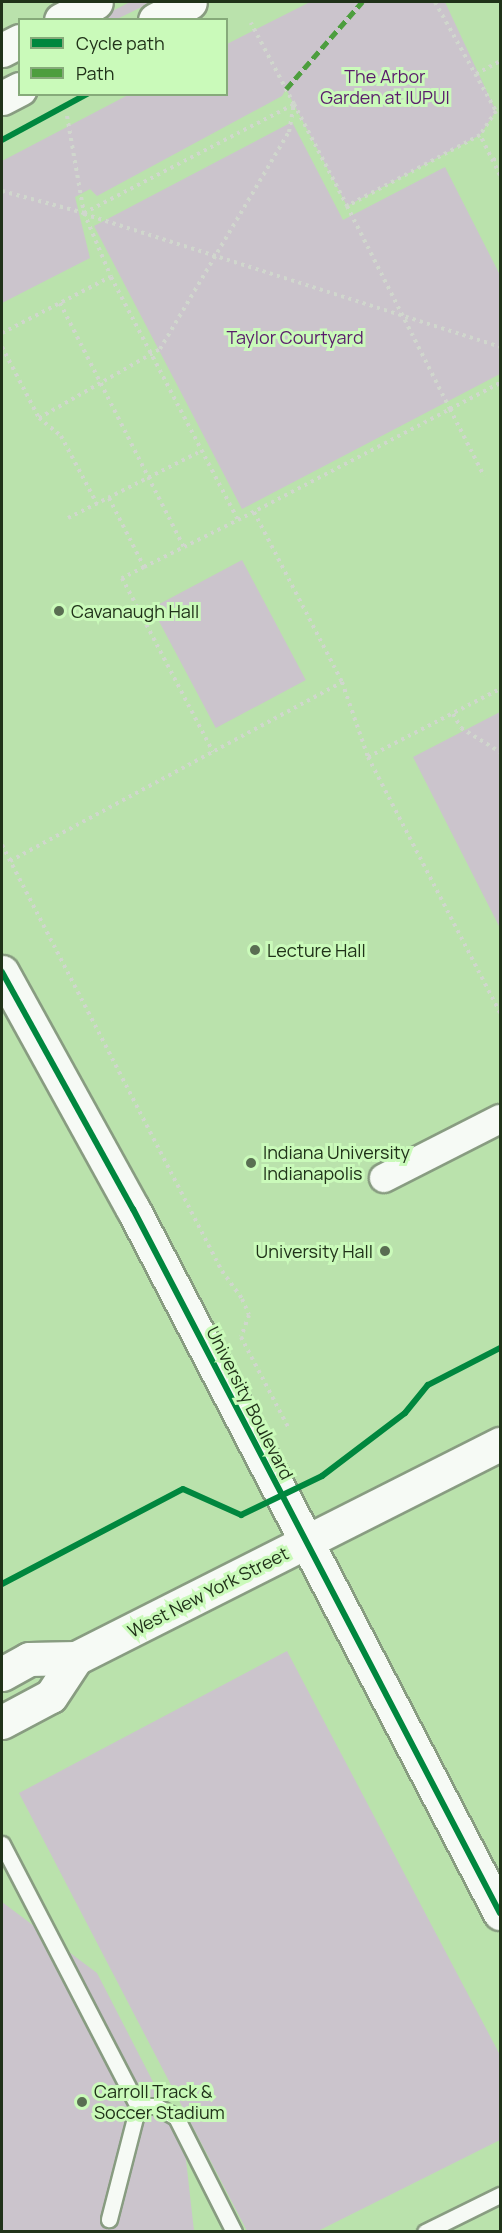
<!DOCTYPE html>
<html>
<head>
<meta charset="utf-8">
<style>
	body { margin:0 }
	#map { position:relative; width:502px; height:2233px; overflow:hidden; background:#c4debb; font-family:Manrope,sans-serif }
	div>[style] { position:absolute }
	.built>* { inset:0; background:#bae2ac }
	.green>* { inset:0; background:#cbc4cc; transform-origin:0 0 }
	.path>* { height:4px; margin-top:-2px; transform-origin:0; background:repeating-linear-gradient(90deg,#d0d7cd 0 3px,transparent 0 7.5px) }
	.roads { filter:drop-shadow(2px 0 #889c81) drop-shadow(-2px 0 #889c81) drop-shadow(0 2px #889c81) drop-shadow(0 -2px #889c81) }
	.service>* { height:15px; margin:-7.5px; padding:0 7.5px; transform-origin:7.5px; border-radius:7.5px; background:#f6faf5 }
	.minor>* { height:28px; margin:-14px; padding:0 14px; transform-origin:14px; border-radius:14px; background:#f6faf5 }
	.tertiary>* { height:33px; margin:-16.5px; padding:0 16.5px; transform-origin:16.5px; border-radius:16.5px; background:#f6faf5 }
	.secondary>* { height:33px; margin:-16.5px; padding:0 16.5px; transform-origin:16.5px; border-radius:16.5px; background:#f6faf5 }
	.quiet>* { height:4.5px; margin-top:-2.25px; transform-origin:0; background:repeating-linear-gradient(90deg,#4d9e3e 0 9px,transparent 0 13.5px) }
	.cycleway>* { height:6px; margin:-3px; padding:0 3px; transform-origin:3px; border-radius:3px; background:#00873e }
	.dots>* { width:16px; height:16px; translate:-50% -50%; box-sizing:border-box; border:3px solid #cafaba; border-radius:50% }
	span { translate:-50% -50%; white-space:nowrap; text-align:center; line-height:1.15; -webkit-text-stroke:6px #cafaba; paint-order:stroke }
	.park-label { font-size:18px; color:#5a1c6c }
	.poi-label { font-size:18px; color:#203219 }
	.left { translate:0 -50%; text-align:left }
	.right { translate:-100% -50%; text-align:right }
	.street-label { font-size:18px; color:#203219 }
	.frame { position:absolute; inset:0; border:3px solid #203219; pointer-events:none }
	.legend { position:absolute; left:18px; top:18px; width:210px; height:78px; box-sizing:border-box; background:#cafaba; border:2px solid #86aa7a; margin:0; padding:8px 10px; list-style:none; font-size:18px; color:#203219 }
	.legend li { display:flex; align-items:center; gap:12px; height:30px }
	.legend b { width:30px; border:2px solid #86aa7a }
</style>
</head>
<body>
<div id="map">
	<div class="built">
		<i style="clip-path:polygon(evenodd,2px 2px,500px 2px,500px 2231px,2px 2231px,2px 2px,20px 20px,226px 20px,226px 94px,20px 94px,20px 20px)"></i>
	</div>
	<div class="green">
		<i style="clip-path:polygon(130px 2px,152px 2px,117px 19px,95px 20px)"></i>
		<i style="clip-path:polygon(310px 2px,445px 2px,496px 111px,480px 135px,347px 206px,286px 89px,282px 96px,97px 196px,90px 189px,75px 197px,90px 258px,2px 303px,2px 161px,128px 95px,226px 94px,227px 44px)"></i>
		<i style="clip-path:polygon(292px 122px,343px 220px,445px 167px,500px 275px,500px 374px,242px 509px,94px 226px)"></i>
		<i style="left:242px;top:560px;width:136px;height:102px;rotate:62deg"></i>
		<i style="clip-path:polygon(500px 712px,500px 928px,413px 757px)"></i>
		<i style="clip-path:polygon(287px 1651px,500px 2055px,500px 2140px,318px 2231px,247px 2231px,19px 1793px)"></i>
		<i style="clip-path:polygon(2px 1902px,97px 1973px,184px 2142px,194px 2231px,2px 2231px)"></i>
	</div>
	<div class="path">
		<i style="left:435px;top:2px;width:125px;rotate:60.8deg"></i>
		<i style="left:496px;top:111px;width:29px;rotate:124deg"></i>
		<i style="left:476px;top:74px;width:27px;rotate:-28deg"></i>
		<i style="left:67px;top:116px;width:98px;rotate:80.1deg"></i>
		<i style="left:84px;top:213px;width:237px;rotate:-27.4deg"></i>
		<i style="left:294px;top:104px;width:115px;rotate:62.5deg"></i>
		<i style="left:493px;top:160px;width:8px;rotate:-23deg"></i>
		<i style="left:500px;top:175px;width:45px;rotate:-116.6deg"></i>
		<i style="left:480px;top:135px;width:151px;rotate:151.9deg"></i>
		<i style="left:347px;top:206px;width:228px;rotate:63.1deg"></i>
		<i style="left:450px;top:409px;width:56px;rotate:-27.5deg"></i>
		<i style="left:2px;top:191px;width:85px;rotate:15deg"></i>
		<i style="left:84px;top:213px;width:69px;rotate:67.1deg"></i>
		<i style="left:111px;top:277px;width:274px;rotate:62.4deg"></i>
		<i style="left:238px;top:520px;width:239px;rotate:-27.6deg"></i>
		<i style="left:450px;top:409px;width:75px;rotate:63.1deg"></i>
		<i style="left:84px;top:214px;width:437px;rotate:17.7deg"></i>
		<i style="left:60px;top:303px;width:274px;rotate:63.1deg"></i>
		<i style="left:2px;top:333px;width:122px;rotate:-27.4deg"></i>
		<i style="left:2px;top:347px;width:80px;rotate:62.5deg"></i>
		<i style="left:39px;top:418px;width:139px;rotate:-29.7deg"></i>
		<i style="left:160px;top:349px;width:252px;rotate:-59.3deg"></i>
		<i style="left:289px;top:132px;width:28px;rotate:-80deg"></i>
		<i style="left:294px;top:104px;width:92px;rotate:-118deg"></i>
		<i style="left:39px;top:418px;width:28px;rotate:39deg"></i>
		<i style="left:61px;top:436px;width:77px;rotate:62.1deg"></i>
		<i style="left:109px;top:498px;width:77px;rotate:63.1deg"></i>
		<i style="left:144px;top:567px;width:105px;rotate:-26.6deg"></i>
		<i style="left:254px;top:512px;width:191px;rotate:62.6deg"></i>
		<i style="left:342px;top:682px;width:79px;rotate:70.9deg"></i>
		<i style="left:368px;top:757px;width:288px;rotate:62.7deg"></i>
		<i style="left:68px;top:518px;width:149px;rotate:-26.7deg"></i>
		<i style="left:144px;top:567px;width:25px;rotate:153deg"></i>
		<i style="left:122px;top:578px;width:196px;rotate:62.4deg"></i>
		<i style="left:453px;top:714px;width:16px;rotate:60deg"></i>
		<i style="left:461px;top:728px;width:46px;rotate:31.6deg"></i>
		<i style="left:368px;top:757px;width:148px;rotate:-27.3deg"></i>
		<i style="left:2px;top:845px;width:479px;rotate:62.7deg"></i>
		<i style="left:222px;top:1271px;width:34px;rotate:54deg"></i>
		<i style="left:242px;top:1299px;width:17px;rotate:66deg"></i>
		<i style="left:249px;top:1315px;width:23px;rotate:110deg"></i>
		<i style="left:241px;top:1337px;width:102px;rotate:62.4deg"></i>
		<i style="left:10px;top:861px;width:377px;rotate:-28.3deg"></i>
	</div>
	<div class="roads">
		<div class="service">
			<i style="left:2px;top:1844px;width:295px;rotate:62.6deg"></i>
			<i style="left:138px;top:2106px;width:117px;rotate:104.4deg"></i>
			<i style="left:138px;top:2106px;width:18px"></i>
			<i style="left:156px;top:2106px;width:23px;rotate:29deg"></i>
			<i style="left:176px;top:2117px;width:129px;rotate:63.2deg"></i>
			<i style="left:425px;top:2232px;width:84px;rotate:-26.3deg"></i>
		</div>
		<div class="minor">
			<i style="left:384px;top:1178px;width:130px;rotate:-27deg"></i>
		</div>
		<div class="tertiary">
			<i style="left:2px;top:972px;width:271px;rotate:61.1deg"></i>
			<i style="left:133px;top:1209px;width:794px;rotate:62.47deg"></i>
		</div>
		<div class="secondary">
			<i style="left:61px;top:20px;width:39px;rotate:-27deg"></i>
			<i style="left:155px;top:20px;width:39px;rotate:-27deg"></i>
			<i style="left:2px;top:50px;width:20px;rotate:-27deg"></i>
			<i style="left:2px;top:98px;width:20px;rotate:-27deg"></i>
			<i style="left:2px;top:1674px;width:31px;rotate:-29deg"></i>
			<i style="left:29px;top:1659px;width:47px;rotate:-1.2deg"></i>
			<i style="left:76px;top:1658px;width:475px;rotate:-26.8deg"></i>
			<i style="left:2px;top:1722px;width:55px;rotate:-28deg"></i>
			<i style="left:51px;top:1696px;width:45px;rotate:-56.7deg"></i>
		</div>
	</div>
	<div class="quiet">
		<i style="left:286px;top:89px;width:116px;rotate:-48.9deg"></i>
	</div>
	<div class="cycleway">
		<i style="left:2px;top:140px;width:97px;rotate:-28.4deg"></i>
		<i style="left:2px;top:972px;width:271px;rotate:61.1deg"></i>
		<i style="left:133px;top:1209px;width:794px;rotate:62.47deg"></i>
		<i style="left:2px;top:1584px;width:204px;rotate:-27.7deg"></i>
		<i style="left:183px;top:1489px;width:64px;rotate:24.1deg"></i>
		<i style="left:241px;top:1515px;width:90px;rotate:-25.7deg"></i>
		<i style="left:322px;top:1476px;width:104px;rotate:-37.2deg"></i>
		<i style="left:405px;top:1413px;width:36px;rotate:-51deg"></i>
		<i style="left:428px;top:1385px;width:81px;rotate:-27.2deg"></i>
	</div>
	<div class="dots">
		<i style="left:59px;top:611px;background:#596e52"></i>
		<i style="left:255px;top:950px;background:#596e52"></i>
		<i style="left:251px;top:1163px;background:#596e52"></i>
		<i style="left:385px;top:1251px;background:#596e52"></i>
		<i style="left:82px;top:2102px;background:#596e52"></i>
	</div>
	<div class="park-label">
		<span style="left:385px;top:87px">The Arbor<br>Garden at IUPUI</span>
		<span style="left:295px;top:337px">Taylor Courtyard</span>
	</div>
	<div class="poi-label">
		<span class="left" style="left:71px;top:611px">Cavanaugh Hall</span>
		<span class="left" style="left:267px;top:950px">Lecture Hall</span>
		<span class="left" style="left:263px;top:1163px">Indiana University<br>Indianapolis</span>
		<span class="right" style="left:373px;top:1251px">University Hall</span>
		<span class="left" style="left:94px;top:2102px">Carroll Track &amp;<br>Soccer Stadium</span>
	</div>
	<div class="street-label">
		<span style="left:250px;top:1403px;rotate:63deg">University Boulevard</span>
		<span style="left:208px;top:1592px;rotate:-27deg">West New York Street</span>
	</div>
	<div class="frame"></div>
	<ul class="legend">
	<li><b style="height:8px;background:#00873e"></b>Cycle path</li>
	<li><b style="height:8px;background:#4d9e3e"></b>Path</li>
	</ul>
</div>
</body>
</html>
